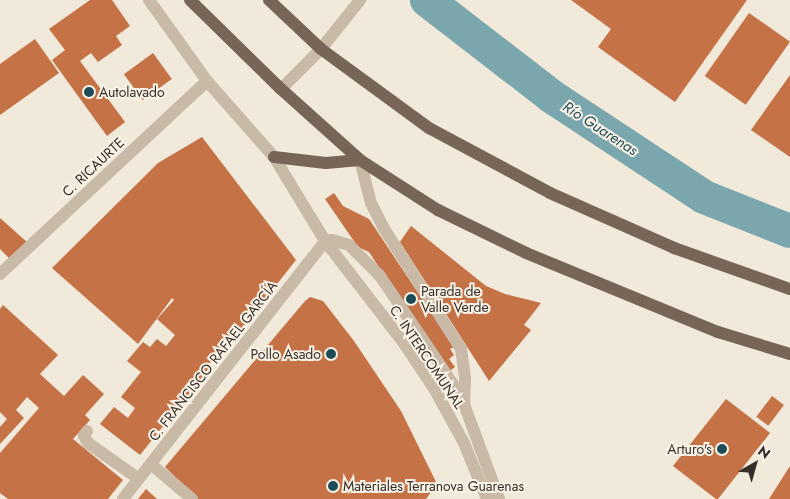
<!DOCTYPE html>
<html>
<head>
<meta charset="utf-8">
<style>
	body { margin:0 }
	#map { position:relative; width:790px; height:499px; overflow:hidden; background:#f1e9da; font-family:Jost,sans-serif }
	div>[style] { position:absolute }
	.river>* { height:34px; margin:-17px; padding:0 17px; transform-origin:17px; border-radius:17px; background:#7aa6ae }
	.building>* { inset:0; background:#c47246; transform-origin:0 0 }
	.minor>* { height:12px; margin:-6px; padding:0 6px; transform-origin:6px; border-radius:6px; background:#c9baa7 }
	.major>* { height:12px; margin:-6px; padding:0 6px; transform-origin:6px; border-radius:6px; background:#776658 }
	.dots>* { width:14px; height:14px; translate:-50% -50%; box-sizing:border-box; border:2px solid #f9f3e7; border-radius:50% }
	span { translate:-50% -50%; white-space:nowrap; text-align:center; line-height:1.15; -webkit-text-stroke:4px #f9f3e7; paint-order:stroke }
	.poi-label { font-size:14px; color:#352d27 }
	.left { translate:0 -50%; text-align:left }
	.right { translate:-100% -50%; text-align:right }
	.street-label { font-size:14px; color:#352d27 }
	.water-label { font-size:15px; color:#1d4c56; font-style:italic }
	.north { position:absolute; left:730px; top:439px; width:50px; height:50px; -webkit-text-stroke:4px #f9f3e7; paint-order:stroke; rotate:38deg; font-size:14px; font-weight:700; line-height:20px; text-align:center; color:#352d27 }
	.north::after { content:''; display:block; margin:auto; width:18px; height:22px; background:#352d27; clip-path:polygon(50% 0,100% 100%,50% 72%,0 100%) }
</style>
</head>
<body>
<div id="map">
	<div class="river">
		<i style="left:427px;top:0;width:157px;rotate:37.7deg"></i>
		<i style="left:551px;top:96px;width:183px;rotate:33.4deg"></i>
		<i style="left:704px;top:197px;width:92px;rotate:21.6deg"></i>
	</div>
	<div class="building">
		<i style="clip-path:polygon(90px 0,112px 0,130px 26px,116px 36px,122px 45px,98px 62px,91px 53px,80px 61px,125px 122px,107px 136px,52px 60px,65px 50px,49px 29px)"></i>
		<i style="clip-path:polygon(571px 0,747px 0,675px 102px,598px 47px,611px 29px)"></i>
		<i style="left:749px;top:13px;width:50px;height:77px;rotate:35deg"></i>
		<i style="clip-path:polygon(35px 39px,59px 73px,0 115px,0 64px)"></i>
		<i style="left:153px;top:53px;width:32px;height:36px;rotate:54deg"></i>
		<i style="clip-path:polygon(790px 75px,790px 157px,751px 130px)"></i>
		<i style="clip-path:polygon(202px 137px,296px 260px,228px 346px,226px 344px,209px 364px,211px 365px,196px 385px,140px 455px,100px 424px,114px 407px,128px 418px,135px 408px,121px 397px,141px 372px,127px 361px,143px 342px,150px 347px,157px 339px,166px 346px,175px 335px,157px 319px,174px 300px,172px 298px,138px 344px,52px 268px,158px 163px)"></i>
		<i style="clip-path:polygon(334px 193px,343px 206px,369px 219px,454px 347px,450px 349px,454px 355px,449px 359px,455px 367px,448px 372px,369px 252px,358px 247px,325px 199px)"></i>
		<i style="clip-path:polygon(0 218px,28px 243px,12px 261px,0 249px)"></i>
		<i style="clip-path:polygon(411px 226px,486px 286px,505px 294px,541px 303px,524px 325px,531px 330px,489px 381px,400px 242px)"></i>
		<i style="clip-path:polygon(310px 297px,323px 301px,354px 341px,401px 411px,437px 484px,426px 499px,198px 499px,165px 467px,305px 301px)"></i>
		<i style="clip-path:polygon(3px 305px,58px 355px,40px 374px,64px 396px,83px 375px,104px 394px,85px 415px,90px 420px,73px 439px,123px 480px,108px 499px,8px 499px,0 493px,0 453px,39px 408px,27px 397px,16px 410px,24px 418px,0 444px,0 427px,7px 419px,0 412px,0 309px)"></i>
		<i style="left:772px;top:396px;width:15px;height:26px;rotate:37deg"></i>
		<i style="clip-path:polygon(726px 399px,770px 433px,718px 499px,716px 499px,673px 466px)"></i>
		<i style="clip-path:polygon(790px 466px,790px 499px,769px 499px)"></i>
		<i style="clip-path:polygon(146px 489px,157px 499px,138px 499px)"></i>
	</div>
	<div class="minor">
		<i style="left:149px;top:0;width:100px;rotate:54.4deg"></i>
		<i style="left:207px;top:81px;width:101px;rotate:48.6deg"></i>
		<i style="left:274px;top:157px;width:98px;rotate:58.7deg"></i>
		<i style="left:325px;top:241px;width:128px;rotate:52.3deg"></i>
		<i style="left:403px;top:342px;width:58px;rotate:56.3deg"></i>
		<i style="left:435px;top:390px;width:60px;rotate:61.3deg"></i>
		<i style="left:464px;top:443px;width:61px;rotate:67.7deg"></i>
		<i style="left:281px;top:89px;width:57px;rotate:-45deg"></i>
		<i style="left:321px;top:49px;width:63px;rotate:-51.5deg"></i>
		<i style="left:360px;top:160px;width:44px;rotate:75.7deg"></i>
		<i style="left:371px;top:203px;width:27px;rotate:63deg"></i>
		<i style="left:383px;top:227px;width:145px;rotate:57.4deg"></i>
		<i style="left:461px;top:349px;width:30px;rotate:82deg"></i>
		<i style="left:465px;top:379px;width:23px;rotate:92deg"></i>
		<i style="left:0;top:274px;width:283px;rotate:-43deg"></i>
		<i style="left:87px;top:431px;width:6px;rotate:121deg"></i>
		<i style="left:84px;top:436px;width:8px;rotate:60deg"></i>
		<i style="left:88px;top:443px;width:62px;rotate:35.2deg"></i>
		<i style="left:151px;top:464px;width:54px;rotate:40.5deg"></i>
		<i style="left:123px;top:499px;width:328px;rotate:-51.9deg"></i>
		<i style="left:325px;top:241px;width:7px;rotate:-8deg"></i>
		<i style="left:332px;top:240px;width:18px;rotate:16deg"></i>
		<i style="left:349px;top:245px;width:44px;rotate:45deg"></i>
		<i style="left:380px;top:276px;width:145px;rotate:56deg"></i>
		<i style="left:461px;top:396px;width:110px;rotate:69.7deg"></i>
	</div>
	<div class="major">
		<i style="left:190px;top:0;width:127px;rotate:44.4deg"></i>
		<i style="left:281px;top:89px;width:106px;rotate:41.9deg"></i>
		<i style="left:360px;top:160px;width:93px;rotate:32.7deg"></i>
		<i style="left:438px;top:210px;width:98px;rotate:26deg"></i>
		<i style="left:526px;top:253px;width:208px;rotate:22.4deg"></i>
		<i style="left:718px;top:332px;width:75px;rotate:17deg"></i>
		<i style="left:269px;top:0;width:71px;rotate:43.3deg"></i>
		<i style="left:321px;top:49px;width:134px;rotate:36.2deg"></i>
		<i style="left:429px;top:128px;width:137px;rotate:28.2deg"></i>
		<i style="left:550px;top:193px;width:136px;rotate:23.9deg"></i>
		<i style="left:674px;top:248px;width:123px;rotate:19.5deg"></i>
		<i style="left:274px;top:157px;width:52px;rotate:6.6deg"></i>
		<i style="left:326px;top:163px;width:34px;rotate:-5deg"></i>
	</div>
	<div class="dots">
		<i style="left:89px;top:92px;background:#1d4c56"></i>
		<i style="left:411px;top:299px;background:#1d4c56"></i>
		<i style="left:331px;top:354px;background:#1d4c56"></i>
		<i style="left:722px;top:449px;background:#1d4c56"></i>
		<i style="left:333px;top:486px;background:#1d4c56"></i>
	</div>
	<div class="poi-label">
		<span class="left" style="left:99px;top:92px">Autolavado</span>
		<span class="left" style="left:421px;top:299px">Parada de<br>Valle Verde</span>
		<span class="right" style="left:321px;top:354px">Pollo Asado</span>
		<span class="right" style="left:712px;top:449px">Arturo's</span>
		<span class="left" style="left:343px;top:486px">Materiales Terranova Guarenas</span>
	</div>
	<div class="street-label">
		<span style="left:93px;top:167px;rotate:-43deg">C. RICAURTE</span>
		<span style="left:427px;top:357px;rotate:56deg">C. INTERCOMUNAL</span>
		<span style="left:213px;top:361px;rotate:-52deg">C. FRANCISCO RAFAEL GARCÍA</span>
	</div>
	<div class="water-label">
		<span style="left:600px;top:129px;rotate:33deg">Río Guarenas</span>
	</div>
	<div class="north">N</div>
</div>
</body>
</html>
